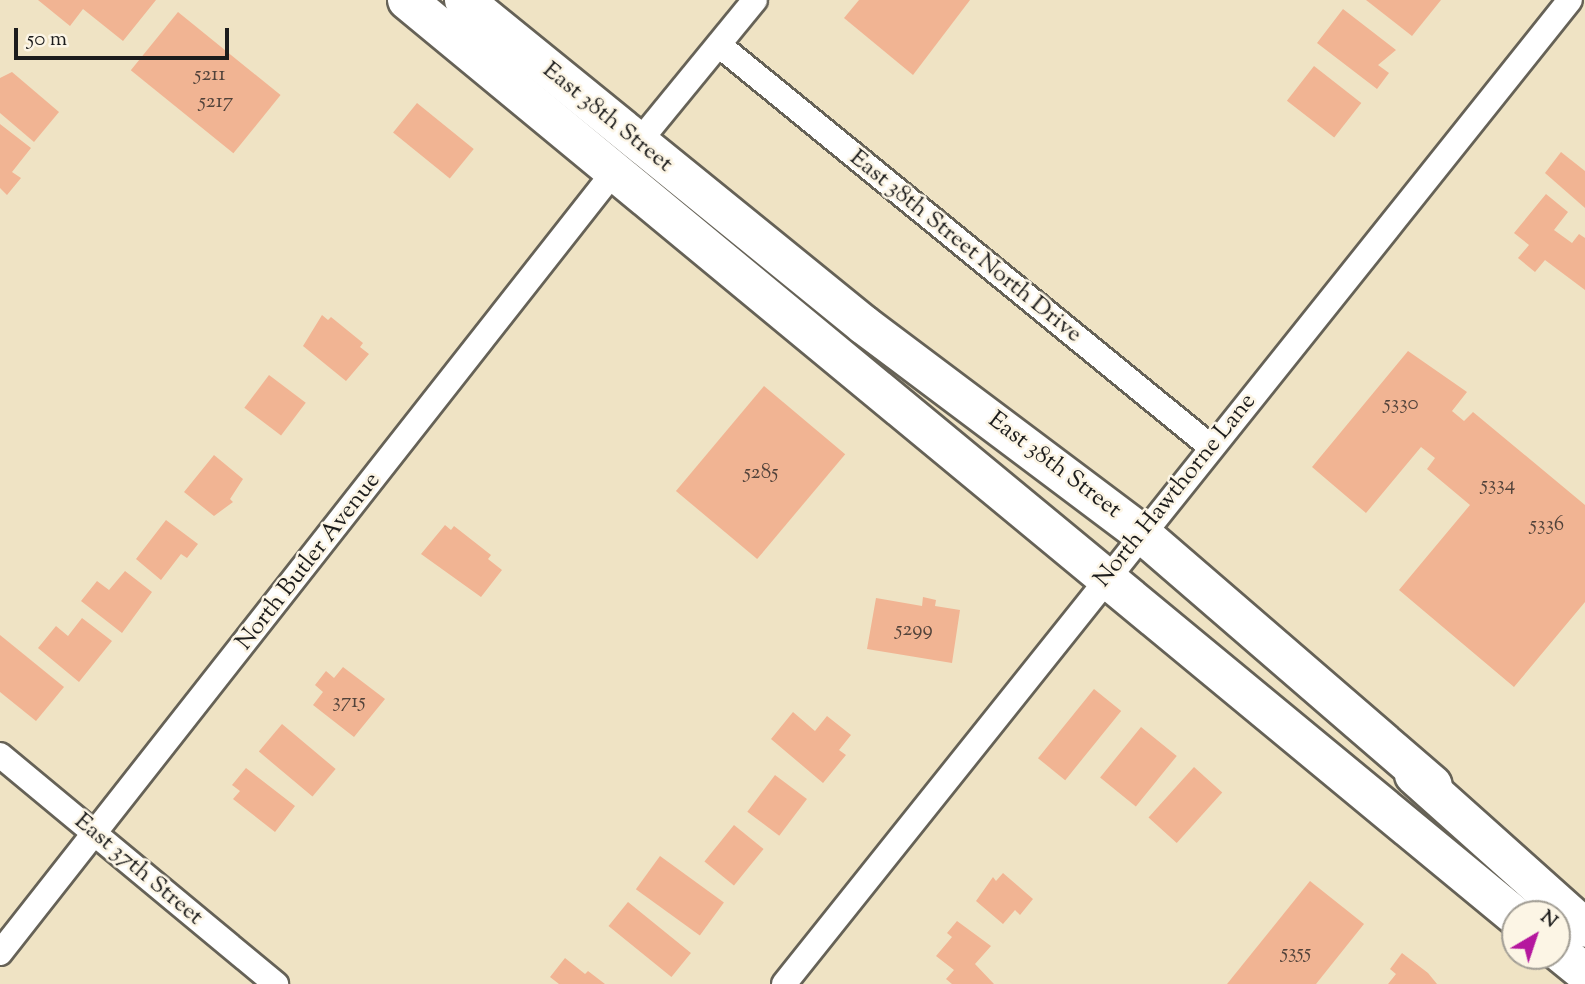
<!DOCTYPE html>
<html>
<head>
<meta charset="utf-8">
<style>
	body { margin:0 }
	#map { position:relative; width:1585px; height:984px; overflow:hidden; background:#efe3c4; font-family:"Sorts Mill Goudy",serif }
	div>[style] { position:absolute }
	.building>* { inset:0; background:#f1b493; transform-origin:0 0 }
	.roads { filter:drop-shadow(2px 0 #666257) drop-shadow(-2px 0 #666257) drop-shadow(0 2px #666257) drop-shadow(0 -2px #666257) }
	.minor>* { height:24px; margin:-12px; padding:0 12px; transform-origin:12px; border-radius:12px; background:#fff }
	.primary>* { height:38px; margin:-19px; padding:0 19px; transform-origin:19px; border-radius:19px; background:#fff }
	span { translate:-50% -50%; white-space:nowrap; text-align:center; line-height:1.15; -webkit-text-stroke:5px #fcf5e5; paint-order:stroke }
	.number-label { font-size:21px; color:#51423a }
	.number-label span { -webkit-text-stroke-width:0 }
	.street-label { font-size:24px; color:#1c1c1c }
	.north { position:absolute; left:1501px; top:900px; width:70px; height:70px; box-sizing:border-box; background:#fcf5e5; border:2px solid #a29e95; border-radius:50%; rotate:39deg; font-size:19px; font-weight:700; line-height:28px; text-align:center; color:#1c1c1c }
	.north::after { content:''; display:block; margin:auto; width:24px; height:32px; background:#b5179e; clip-path:polygon(50% 0,100% 100%,50% 72%,0 100%) }
	.scale { position:absolute; left:14px; top:28px; width:215px; height:32px; box-sizing:border-box; border:4px solid #1c1c1c; border-top:0; padding-left:9px; font-size:21px; line-height:24px; white-space:nowrap; color:#1c1c1c; -webkit-text-stroke:5px #fcf5e5; paint-order:stroke }
</style>
</head>
<body>
<div id="map">
	<div class="building">
		<i style="clip-path:polygon(38px 0,156px 0,123px 41px,83px 9px,70px 26px)"></i>
		<i style="clip-path:polygon(859px 0,970px 0,913px 75px,844px 18px)"></i>
		<i style="clip-path:polygon(1366px 0,1441px 0,1412px 36px)"></i>
		<i style="clip-path:polygon(1343px 9px,1396px 50px,1378px 65px,1389px 73px,1377px 89px,1317px 43px)"></i>
		<i style="left:178px;top:12px;width:132px;height:75px;rotate:39deg"></i>
		<i style="left:1314px;top:66px;width:60px;height:44px;rotate:38deg"></i>
		<i style="clip-path:polygon(12px 72px,59px 112px,34px 142px,0 113px,0 78px)"></i>
		<i style="left:417px;top:103px;width:73px;height:38px;rotate:39deg"></i>
		<i style="clip-path:polygon(0 124px,31px 148px,12px 172px,21px 178px,7px 195px,0 188px)"></i>
		<i style="clip-path:polygon(1561px 152px,1585px 171px,1585px 208px,1545px 173px)"></i>
		<i style="clip-path:polygon(1546px 194px,1568px 212px,1554px 230px,1572px 243px,1579px 234px,1585px 238px,1585px 290px,1545px 260px,1535px 272px,1518px 258px,1529px 245px,1514px 233px)"></i>
		<i style="clip-path:polygon(322px 315px,328px 320px,331px 317px,363px 343px,360px 347px,369px 354px,346px 381px,303px 346px)"></i>
		<i style="clip-path:polygon(1408px 351px,1467px 392px,1452px 411px,1464px 421px,1473px 412px,1585px 505px,1585px 602px,1514px 687px,1399px 590px,1470px 505px,1427px 469px,1435px 458px,1421px 447px,1366px 513px,1312px 467px)"></i>
		<i style="left:269px;top:375px;width:46px;height:41px;rotate:37deg"></i>
		<i style="left:764px;top:386px;width:106px;height:137px;rotate:40deg"></i>
		<i style="clip-path:polygon(214px 455px,243px 479px,230px 499px,233px 502px,214px 516px,184px 492px)"></i>
		<i style="clip-path:polygon(166px 520px,198px 544px,187px 558px,181px 554px,161px 580px,136px 559px)"></i>
		<i style="clip-path:polygon(445px 525px,451px 530px,454px 526px,491px 555px,488px 559px,502px 570px,481px 597px,421px 554px)"></i>
		<i style="clip-path:polygon(125px 571px,152px 592px,122px 633px,81px 601px,97px 581px,109px 590px)"></i>
		<i style="clip-path:polygon(923px 597px,936px 600px,935px 606px,960px 610px,952px 663px,867px 649px,876px 598px,922px 606px)"></i>
		<i style="clip-path:polygon(82px 618px,112px 641px,79px 682px,38px 648px,56px 626px,68px 636px)"></i>
		<i style="clip-path:polygon(0 635px,64px 687px,36px 721px,0 692px)"></i>
		<i style="clip-path:polygon(343px 667px,385px 699px,354px 737px,313px 705px,323px 692px,315px 685px,326px 671px,334px 678px)"></i>
		<i style="left:1094px;top:689px;width:35px;height:89px;rotate:39deg"></i>
		<i style="clip-path:polygon(793px 712px,815px 731px,827px 716px,851px 735px,839px 750px,846px 755px,823px 783px,771px 739px)"></i>
		<i style="left:282px;top:724px;width:70px;height:36px;rotate:40deg"></i>
		<i style="left:1141px;top:727px;width:46px;height:65px;rotate:39deg"></i>
		<i style="left:1194px;top:767px;width:38px;height:68px;rotate:42deg"></i>
		<i style="clip-path:polygon(246px 768px,295px 806px,275px 832px,233px 799px,240px 791px,232px 785px)"></i>
		<i style="left:775px;top:775px;width:40px;height:46px;rotate:37deg"></i>
		<i style="left:734px;top:825px;width:38px;height:47px;rotate:39deg"></i>
		<i style="left:660px;top:856px;width:79px;height:41px;rotate:36deg"></i>
		<i style="clip-path:polygon(1003px 873px,1033px 899px,1020px 915px,1015px 910px,1003px 924px,976px 901px,993px 877px,996px 881px)"></i>
		<i style="clip-path:polygon(1310px 881px,1364px 924px,1316px 984px,1227px 984px)"></i>
		<i style="left:628px;top:902px;width:81px;height:31px;rotate:39deg"></i>
		<i style="clip-path:polygon(957px 921px,991px 946px,975px 964px,994px 984px,952px 984px,946px 979px,954px 970px,936px 956px,952px 937px,947px 933px)"></i>
		<i style="clip-path:polygon(1402px 953px,1428px 973px,1437px 984px,1388px 984px,1396px 974px,1390px 969px)"></i>
		<i style="clip-path:polygon(565px 958px,585px 974px,588px 971px,605px 984px,559px 984px,550px 977px)"></i>
	</div>
	<div class="roads">
		<div class="minor">
			<i style="left:719px;top:45px;width:635px;rotate:39.25deg"></i>
			<i style="left:637px;top:144px;width:186px;rotate:-50.7deg"></i>
			<i style="left:0;top:755px;width:359px;rotate:39.7deg"></i>
			<i style="left:0;top:953px;width:997px;rotate:-51.84deg"></i>
			<i style="left:784px;top:984px;width:1259px;rotate:-51.38deg"></i>
		</div>
		<div class="primary">
			<i style="left:407px;top:0;width:1438px;rotate:39.58deg"></i>
			<i style="left:464px;top:0;width:515px;rotate:39.09deg"></i>
			<i style="left:864px;top:325px;width:348px;rotate:36.9deg"></i>
			<i style="left:1142px;top:534px;width:384px;rotate:40.8deg"></i>
			<i style="left:1414px;top:775px;width:229px;rotate:41.8deg"></i>
			<i style="left:1557px;top:950px;width:36px;rotate:39deg"></i>
		</div>
	</div>
	<div class="number-label">
		<span style="left:210px;top:75px">5211</span>
		<span style="left:216px;top:102px">5217</span>
		<span style="left:1401px;top:404px">5330</span>
		<span style="left:761px;top:473px">5285</span>
		<span style="left:1498px;top:485px">5334</span>
		<span style="left:1547px;top:525px">5336</span>
		<span style="left:914px;top:630px">5299</span>
		<span style="left:349px;top:702px">3715</span>
		<span style="left:1296px;top:953px">5355</span>
	</div>
	<div class="street-label">
		<span style="left:607px;top:118px;rotate:39deg">East 38th Street</span>
		<span style="left:965px;top:247px;rotate:39deg">East 38th Street North Drive</span>
		<span style="left:1054px;top:466px;rotate:37deg">East 38th Street</span>
		<span style="left:1176px;top:491px;rotate:-51deg">North Hawthorne Lane</span>
		<span style="left:309px;top:562px;rotate:-52deg">North Butler Avenue</span>
		<span style="left:138px;top:870px;rotate:40deg">East 37th Street</span>
	</div>
	<div class="north">N</div>
	<div class="scale">50 m</div>
</div>
</body>
</html>
